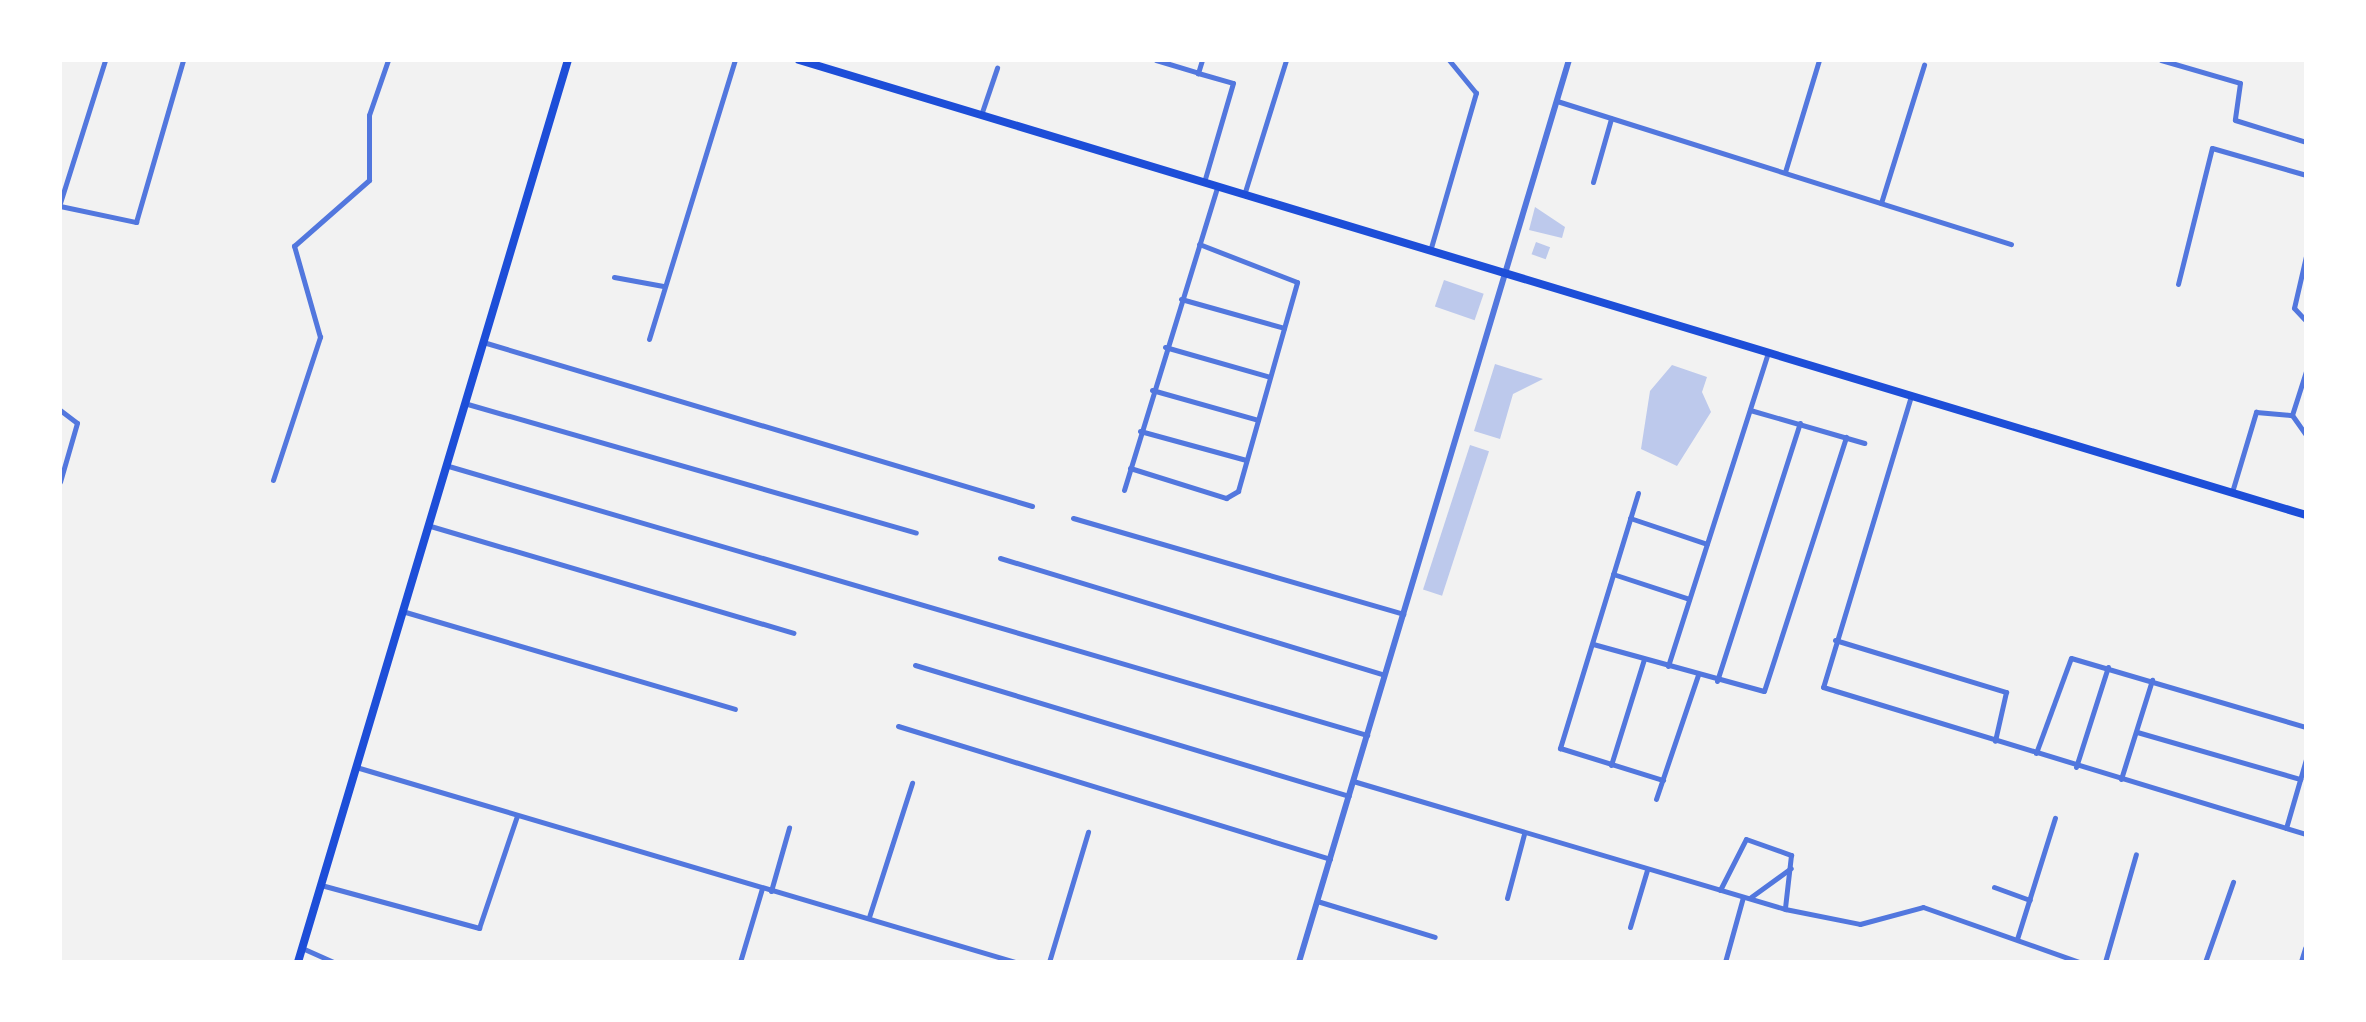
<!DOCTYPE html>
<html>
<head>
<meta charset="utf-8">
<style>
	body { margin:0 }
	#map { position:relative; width:2366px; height:1022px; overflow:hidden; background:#f2f2f2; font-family:Roboto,sans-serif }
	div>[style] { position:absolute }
	.building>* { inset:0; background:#bdc9ec; transform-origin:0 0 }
	.minor>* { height:5px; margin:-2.5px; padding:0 2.5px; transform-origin:2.5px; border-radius:2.5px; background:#5277de }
	.tertiary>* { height:6px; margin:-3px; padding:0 3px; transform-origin:3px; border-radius:3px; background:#5277de }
	.secondary>* { height:8px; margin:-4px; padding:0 4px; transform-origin:4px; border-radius:4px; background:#1d4ed8 }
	span { translate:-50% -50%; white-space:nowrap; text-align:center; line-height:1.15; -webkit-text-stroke:8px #fff; paint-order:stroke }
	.frame { position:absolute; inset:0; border:62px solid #fff; pointer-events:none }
</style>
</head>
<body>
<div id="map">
	<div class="building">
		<i style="clip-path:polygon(1535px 207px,1565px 227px,1562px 238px,1529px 230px)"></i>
		<i style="left:1536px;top:242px;width:15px;height:13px;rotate:20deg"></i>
		<i style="left:1444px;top:280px;width:42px;height:28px;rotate:19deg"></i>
		<i style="clip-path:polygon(1495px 364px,1543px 379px,1513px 394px,1500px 439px,1474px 431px)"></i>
		<i style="clip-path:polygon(1672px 365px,1707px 377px,1702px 392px,1711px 412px,1677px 466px,1641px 449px,1650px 391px)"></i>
		<i style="left:1470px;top:445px;width:20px;height:152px;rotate:18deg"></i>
	</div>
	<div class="minor">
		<i style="left:1156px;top:60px;width:42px;rotate:16.7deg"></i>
		<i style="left:1202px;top:60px;width:14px;rotate:107deg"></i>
		<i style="left:1198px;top:73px;width:36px;rotate:16deg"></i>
		<i style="left:1233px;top:83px;width:103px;rotate:106.3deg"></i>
		<i style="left:2161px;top:60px;width:82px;rotate:16.2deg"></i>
		<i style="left:2240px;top:83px;width:37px;rotate:98deg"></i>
		<i style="left:2235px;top:120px;width:74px;rotate:17.2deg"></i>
		<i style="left:1557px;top:101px;width:476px;rotate:17.5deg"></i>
		<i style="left:981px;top:115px;width:50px;rotate:-71.2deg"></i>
		<i style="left:1785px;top:172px;width:117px;rotate:-73.1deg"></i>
		<i style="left:1593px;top:182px;width:66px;rotate:-74.1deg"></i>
		<i style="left:1244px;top:195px;width:141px;rotate:-72.7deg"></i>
		<i style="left:60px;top:203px;width:150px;rotate:-72.5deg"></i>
		<i style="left:1881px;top:203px;width:145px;rotate:-72.7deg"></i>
		<i style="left:60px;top:206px;width:78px;rotate:11.9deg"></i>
		<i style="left:136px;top:222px;width:169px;rotate:-73.8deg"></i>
		<i style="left:1430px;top:251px;width:165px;rotate:-73.8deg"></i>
		<i style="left:1476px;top:93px;width:43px;rotate:-129.3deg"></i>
		<i style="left:2306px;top:256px;width:53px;rotate:103deg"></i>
		<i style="left:2294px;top:308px;width:18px;rotate:47deg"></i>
		<i style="left:614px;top:277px;width:50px;rotate:10.4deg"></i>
		<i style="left:2178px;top:284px;width:140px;rotate:-76deg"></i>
		<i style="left:2212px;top:148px;width:98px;rotate:16deg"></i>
		<i style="left:1181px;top:299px;width:107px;rotate:15.7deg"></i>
		<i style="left:649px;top:339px;width:292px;rotate:-72.9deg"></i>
		<i style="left:483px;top:342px;width:573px;rotate:16.63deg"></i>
		<i style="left:1165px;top:347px;width:109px;rotate:15.9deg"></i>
		<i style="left:1152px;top:390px;width:110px;rotate:15.8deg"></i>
		<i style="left:1911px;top:396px;width:304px;rotate:106.8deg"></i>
		<i style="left:1823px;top:687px;width:505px;rotate:16.93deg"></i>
		<i style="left:464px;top:403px;width:470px;rotate:16deg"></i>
		<i style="left:60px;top:410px;width:21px;rotate:37deg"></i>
		<i style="left:77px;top:423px;width:61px;rotate:106.1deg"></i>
		<i style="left:1750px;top:410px;width:119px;rotate:16.1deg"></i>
		<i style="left:2292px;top:415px;width:24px;rotate:55deg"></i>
		<i style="left:1140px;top:431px;width:110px;rotate:15.3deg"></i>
		<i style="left:445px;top:465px;width:961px;rotate:16.32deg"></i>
		<i style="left:1130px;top:468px;width:101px;rotate:17.4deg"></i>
		<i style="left:1226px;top:498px;width:14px;rotate:-30deg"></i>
		<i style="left:1238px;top:491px;width:217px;rotate:-74.2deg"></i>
		<i style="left:1297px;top:282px;width:105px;rotate:-158.8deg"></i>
		<i style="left:273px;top:480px;width:151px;rotate:-71.8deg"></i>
		<i style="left:320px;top:337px;width:95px;rotate:-105.9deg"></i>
		<i style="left:294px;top:246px;width:100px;rotate:-41.3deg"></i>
		<i style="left:369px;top:180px;width:65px;rotate:-90deg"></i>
		<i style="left:369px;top:115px;width:58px;rotate:-70.9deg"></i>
		<i style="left:1124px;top:490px;width:317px;rotate:-72.9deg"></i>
		<i style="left:2232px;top:492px;width:84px;rotate:-73.3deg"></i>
		<i style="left:2256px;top:412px;width:36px;rotate:5deg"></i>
		<i style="left:2292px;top:415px;width:46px;rotate:-72.3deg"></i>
		<i style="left:1638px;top:493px;width:267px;rotate:107deg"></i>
		<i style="left:1560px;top:748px;width:108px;rotate:17.3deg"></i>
		<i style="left:1073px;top:518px;width:344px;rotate:16.2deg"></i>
		<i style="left:1630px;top:518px;width:81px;rotate:18.7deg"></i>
		<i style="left:427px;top:525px;width:382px;rotate:16.4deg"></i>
		<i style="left:1000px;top:558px;width:401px;rotate:16.9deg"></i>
		<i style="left:1613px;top:574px;width:80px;rotate:18.2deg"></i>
		<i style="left:402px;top:611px;width:347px;rotate:16.4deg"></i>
		<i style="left:1835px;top:640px;width:179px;rotate:16.9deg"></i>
		<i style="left:2006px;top:692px;width:50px;rotate:102.7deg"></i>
		<i style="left:1593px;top:644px;width:177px;rotate:15.4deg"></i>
		<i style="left:1764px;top:691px;width:267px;rotate:-72.1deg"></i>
		<i style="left:915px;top:665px;width:453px;rotate:16.8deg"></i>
		<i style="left:1668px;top:666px;width:329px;rotate:-72.3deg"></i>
		<i style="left:1717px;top:681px;width:271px;rotate:-72.2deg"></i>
		<i style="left:898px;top:726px;width:452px;rotate:17.1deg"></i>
		<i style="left:2137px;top:732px;width:170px;rotate:16.1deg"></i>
		<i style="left:2036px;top:753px;width:101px;rotate:-69.8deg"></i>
		<i style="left:2071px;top:658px;width:245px;rotate:16.4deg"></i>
		<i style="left:1611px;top:765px;width:111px;rotate:-72.7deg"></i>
		<i style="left:356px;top:767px;width:687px;rotate:16.48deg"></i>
		<i style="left:2076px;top:767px;width:105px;rotate:-72.3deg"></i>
		<i style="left:2121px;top:779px;width:104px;rotate:-72.6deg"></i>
		<i style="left:1353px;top:781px;width:451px;rotate:16.5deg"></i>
		<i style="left:1785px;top:909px;width:76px;rotate:11.3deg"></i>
		<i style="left:1860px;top:924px;width:65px;rotate:-15.1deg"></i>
		<i style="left:1923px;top:907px;width:165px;rotate:19.4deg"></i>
		<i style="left:1656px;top:799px;width:131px;rotate:-71.3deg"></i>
		<i style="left:2286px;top:828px;width:72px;rotate:-73.8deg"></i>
		<i style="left:321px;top:885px;width:164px;rotate:15.2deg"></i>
		<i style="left:479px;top:928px;width:118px;rotate:-71.3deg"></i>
		<i style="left:1994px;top:887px;width:38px;rotate:20deg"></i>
		<i style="left:1720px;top:890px;width:57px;rotate:-63deg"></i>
		<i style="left:1746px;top:839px;width:48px;rotate:19.6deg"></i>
		<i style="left:1791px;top:855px;width:53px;rotate:96.5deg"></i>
		<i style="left:771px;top:891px;width:66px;rotate:-74.1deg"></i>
		<i style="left:1751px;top:897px;width:49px;rotate:-35.9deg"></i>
		<i style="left:1507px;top:898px;width:66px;rotate:-75.1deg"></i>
		<i style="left:1317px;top:901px;width:123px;rotate:17deg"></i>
		<i style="left:869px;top:917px;width:141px;rotate:-72.2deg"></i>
		<i style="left:1630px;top:927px;width:59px;rotate:-73.4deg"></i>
		<i style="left:2017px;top:939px;width:127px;rotate:-72.6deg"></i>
		<i style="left:302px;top:948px;width:35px;rotate:24deg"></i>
		<i style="left:740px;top:962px;width:77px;rotate:-73.4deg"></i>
		<i style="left:1049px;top:962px;width:136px;rotate:-73.3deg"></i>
		<i style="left:1496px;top:962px;width:41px"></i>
		<i style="left:1725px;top:962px;width:67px;rotate:-74.5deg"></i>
		<i style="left:2105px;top:962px;width:112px;rotate:-74deg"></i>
		<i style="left:2205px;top:962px;width:85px;rotate:-70.7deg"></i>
	</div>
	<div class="tertiary">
		<i style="left:1299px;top:962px;width:942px;rotate:-73.34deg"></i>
		<i style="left:2302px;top:962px;width:14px;rotate:-73deg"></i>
	</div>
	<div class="secondary">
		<i style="left:799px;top:60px;width:1574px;rotate:16.8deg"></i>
		<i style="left:298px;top:962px;width:942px;rotate:-73.34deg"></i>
	</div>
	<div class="frame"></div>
</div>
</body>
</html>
